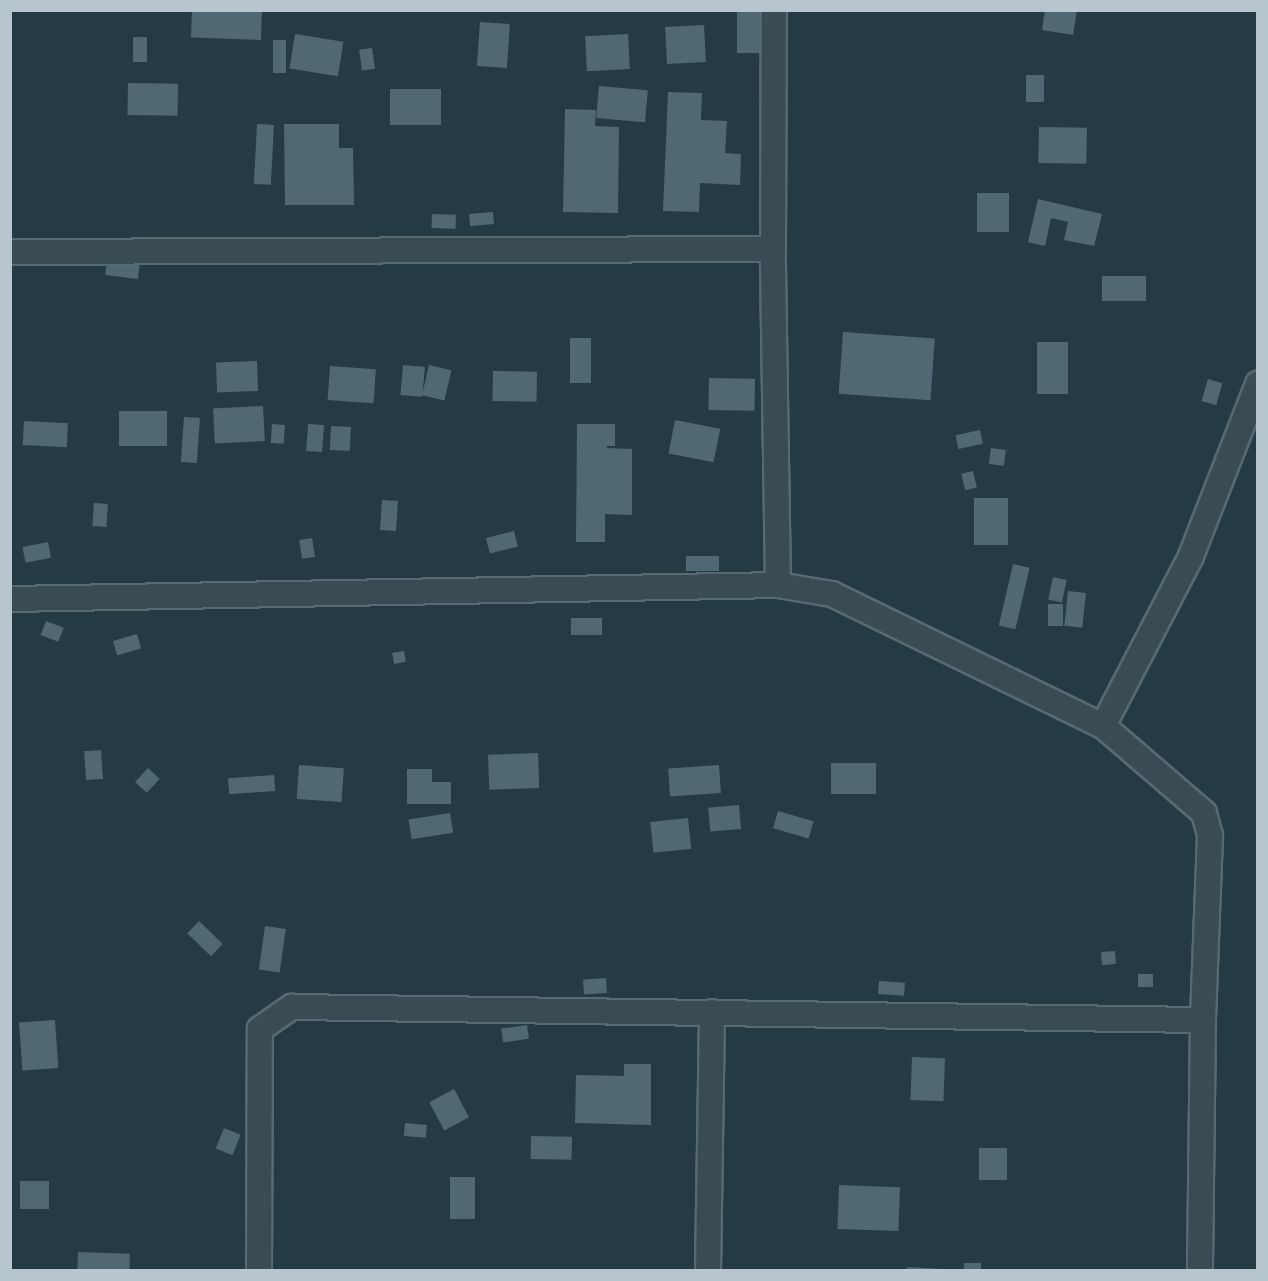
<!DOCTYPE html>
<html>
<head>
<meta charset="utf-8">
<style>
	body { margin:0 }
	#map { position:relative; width:1268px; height:1281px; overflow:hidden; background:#243b45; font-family:Commissioner,sans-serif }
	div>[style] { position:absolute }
	.building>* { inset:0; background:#506873; transform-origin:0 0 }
	.roads { filter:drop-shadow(2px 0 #586972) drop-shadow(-2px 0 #586972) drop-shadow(0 2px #586972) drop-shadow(0 -2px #586972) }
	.minor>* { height:24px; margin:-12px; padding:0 12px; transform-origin:12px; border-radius:12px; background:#394c54 }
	span { translate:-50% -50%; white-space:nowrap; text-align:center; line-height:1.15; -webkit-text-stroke:5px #1e313a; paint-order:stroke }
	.frame { position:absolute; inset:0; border:12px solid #b7c6ce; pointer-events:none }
</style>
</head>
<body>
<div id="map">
	<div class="building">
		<i style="left:262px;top:10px;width:30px;height:70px;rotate:92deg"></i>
		<i style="left:737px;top:10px;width:27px;height:43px"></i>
		<i style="clip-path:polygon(1045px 10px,1077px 10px,1073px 35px,1042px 30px)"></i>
		<i style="left:480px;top:22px;width:30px;height:44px;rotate:4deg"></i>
		<i style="left:704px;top:25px;width:37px;height:39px;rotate:87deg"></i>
		<i style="left:295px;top:34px;width:49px;height:35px;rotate:9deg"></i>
		<i style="left:628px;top:34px;width:35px;height:43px;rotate:87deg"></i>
		<i style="left:133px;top:37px;width:14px;height:25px"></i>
		<i style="left:273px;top:40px;width:13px;height:33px"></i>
		<i style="left:372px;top:48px;width:21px;height:13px;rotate:82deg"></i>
		<i style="left:1026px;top:75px;width:18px;height:27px"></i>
		<i style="left:128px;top:83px;width:50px;height:32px;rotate:1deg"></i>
		<i style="left:599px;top:86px;width:49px;height:32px;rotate:5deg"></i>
		<i style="left:390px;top:89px;width:51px;height:36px"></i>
		<i style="clip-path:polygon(668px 92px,702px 93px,701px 120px,727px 121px,725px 153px,741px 154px,740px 185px,700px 183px,699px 212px,663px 211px)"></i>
		<i style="clip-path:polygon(565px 109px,596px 110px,595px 126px,619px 127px,618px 213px,563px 212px)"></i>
		<i style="left:257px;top:124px;width:17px;height:60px;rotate:3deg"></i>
		<i style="clip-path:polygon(284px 124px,339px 124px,339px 148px,353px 148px,354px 205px,285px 205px)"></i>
		<i style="left:1039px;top:127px;width:48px;height:36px;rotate:1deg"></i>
		<i style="left:977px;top:193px;width:32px;height:39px"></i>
		<i style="clip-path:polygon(1038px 199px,1102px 214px,1094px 246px,1064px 240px,1068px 222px,1051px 218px,1045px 246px,1028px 242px)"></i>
		<i style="left:493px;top:212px;width:12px;height:24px;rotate:85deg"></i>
		<i style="left:432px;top:214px;width:24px;height:14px;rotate:2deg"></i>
		<i style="left:107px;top:260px;width:33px;height:15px;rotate:7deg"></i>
		<i style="left:1102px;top:276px;width:44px;height:25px"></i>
		<i style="left:843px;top:332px;width:92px;height:62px;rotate:4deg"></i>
		<i style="left:570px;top:338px;width:21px;height:45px"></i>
		<i style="left:1037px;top:342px;width:31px;height:52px"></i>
		<i style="left:257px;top:361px;width:30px;height:41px;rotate:88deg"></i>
		<i style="left:403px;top:365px;width:22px;height:30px;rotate:5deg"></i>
		<i style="left:429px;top:365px;width:23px;height:31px;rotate:13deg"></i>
		<i style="left:330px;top:366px;width:46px;height:34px;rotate:4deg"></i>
		<i style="left:493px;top:371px;width:44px;height:30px;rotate:1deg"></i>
		<i style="left:709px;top:378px;width:46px;height:32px;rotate:1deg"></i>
		<i style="left:1208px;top:379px;width:15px;height:23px;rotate:16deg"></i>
		<i style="left:263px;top:406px;width:35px;height:50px;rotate:87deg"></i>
		<i style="left:119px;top:411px;width:48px;height:35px"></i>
		<i style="left:184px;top:417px;width:16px;height:45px;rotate:4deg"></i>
		<i style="left:675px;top:420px;width:46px;height:34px;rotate:11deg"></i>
		<i style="left:24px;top:421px;width:44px;height:24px;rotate:3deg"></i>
		<i style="left:272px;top:424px;width:13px;height:19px;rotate:4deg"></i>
		<i style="left:308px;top:424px;width:16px;height:27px;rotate:4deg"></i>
		<i style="clip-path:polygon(577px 424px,615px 424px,615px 446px,607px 446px,607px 448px,632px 449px,632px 515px,605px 514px,605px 542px,576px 542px)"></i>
		<i style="left:331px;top:426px;width:20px;height:24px;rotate:3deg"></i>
		<i style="left:980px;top:430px;width:14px;height:25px;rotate:78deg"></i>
		<i style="left:991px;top:448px;width:15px;height:16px;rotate:8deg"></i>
		<i style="left:973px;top:471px;width:17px;height:12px;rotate:77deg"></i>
		<i style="left:974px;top:498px;width:34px;height:47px"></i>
		<i style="left:382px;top:500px;width:16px;height:30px;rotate:4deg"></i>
		<i style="left:94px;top:503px;width:14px;height:23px;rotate:4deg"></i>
		<i style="left:514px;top:531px;width:16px;height:29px;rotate:76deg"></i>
		<i style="left:312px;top:538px;width:19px;height:13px;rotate:81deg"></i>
		<i style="left:48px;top:542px;width:16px;height:26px;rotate:79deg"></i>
		<i style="left:686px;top:556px;width:33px;height:15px"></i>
		<i style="left:1013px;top:564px;width:17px;height:63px;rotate:13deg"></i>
		<i style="left:1053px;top:577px;width:14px;height:23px;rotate:12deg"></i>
		<i style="left:1068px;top:591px;width:18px;height:35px;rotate:6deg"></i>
		<i style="left:1048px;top:604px;width:15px;height:22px"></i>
		<i style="left:602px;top:618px;width:17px;height:31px;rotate:90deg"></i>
		<i style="left:46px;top:621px;width:19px;height:15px;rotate:21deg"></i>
		<i style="left:137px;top:634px;width:15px;height:25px;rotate:74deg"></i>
		<i style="left:404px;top:651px;width:11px;height:12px;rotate:80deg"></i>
		<i style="left:101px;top:750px;width:29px;height:17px;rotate:86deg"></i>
		<i style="left:538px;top:753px;width:35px;height:50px;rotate:88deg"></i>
		<i style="left:831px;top:763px;width:45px;height:31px"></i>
		<i style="left:299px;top:765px;width:45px;height:34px;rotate:4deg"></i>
		<i style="left:719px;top:765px;width:28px;height:51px;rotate:86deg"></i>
		<i style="left:148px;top:768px;width:16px;height:19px;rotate:43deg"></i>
		<i style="clip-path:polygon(407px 769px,432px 769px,432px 782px,451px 782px,451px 804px,407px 804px)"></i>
		<i style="left:274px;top:775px;width:16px;height:46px;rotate:86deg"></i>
		<i style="left:739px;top:805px;width:24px;height:31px;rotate:85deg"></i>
		<i style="left:778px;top:811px;width:37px;height:18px;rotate:16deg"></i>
		<i style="left:450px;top:813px;width:20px;height:42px;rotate:81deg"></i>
		<i style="left:688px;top:818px;width:31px;height:38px;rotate:84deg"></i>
		<i style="left:199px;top:921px;width:33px;height:17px;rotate:44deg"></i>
		<i style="left:265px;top:926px;width:21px;height:44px;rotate:8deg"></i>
		<i style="left:1115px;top:951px;width:13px;height:14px;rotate:86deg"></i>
		<i style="left:1138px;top:974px;width:15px;height:13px"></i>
		<i style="left:606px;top:978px;width:15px;height:23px;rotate:86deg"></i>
		<i style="left:879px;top:981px;width:26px;height:13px;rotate:4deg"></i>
		<i style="left:55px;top:1020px;width:48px;height:36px;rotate:86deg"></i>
		<i style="left:527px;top:1025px;width:14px;height:26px;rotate:82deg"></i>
		<i style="left:912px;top:1057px;width:33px;height:43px;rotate:2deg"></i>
		<i style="clip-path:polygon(624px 1064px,651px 1064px,651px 1125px,575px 1123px,576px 1075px,624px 1076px)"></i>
		<i style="left:454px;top:1089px;width:32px;height:28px;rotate:62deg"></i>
		<i style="left:405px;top:1123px;width:22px;height:13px;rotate:5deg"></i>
		<i style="left:224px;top:1128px;width:18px;height:22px;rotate:22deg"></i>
		<i style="left:531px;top:1136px;width:41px;height:23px;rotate:1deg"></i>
		<i style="left:979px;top:1148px;width:28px;height:32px"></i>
		<i style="left:450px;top:1177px;width:25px;height:42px"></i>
		<i style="left:20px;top:1181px;width:29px;height:28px"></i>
		<i style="left:839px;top:1185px;width:61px;height:44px;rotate:2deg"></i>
		<i style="left:78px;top:1252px;width:52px;height:18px;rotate:2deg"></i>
		<i style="left:964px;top:1263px;width:17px;height:7px"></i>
		<i style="clip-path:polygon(907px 1267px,943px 1269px,943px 1270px,907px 1270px)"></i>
	</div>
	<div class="roads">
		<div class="minor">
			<i style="left:10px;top:252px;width:763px;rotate:-0.23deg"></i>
			<i style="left:778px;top:585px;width:55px;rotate:9.5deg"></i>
			<i style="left:832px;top:594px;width:301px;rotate:26deg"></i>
			<i style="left:1103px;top:726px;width:133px;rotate:40.7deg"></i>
			<i style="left:1204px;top:813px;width:24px;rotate:75deg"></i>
			<i style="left:1210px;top:836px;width:184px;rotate:92.2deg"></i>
			<i style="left:1203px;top:1020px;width:250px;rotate:90.7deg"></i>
			<i style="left:10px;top:599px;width:768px;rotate:-1.04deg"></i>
			<i style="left:778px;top:585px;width:336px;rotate:-90.9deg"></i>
			<i style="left:773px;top:249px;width:239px;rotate:-89.8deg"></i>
			<i style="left:1103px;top:726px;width:191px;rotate:-62.6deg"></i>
			<i style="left:1191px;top:556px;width:185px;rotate:-68.7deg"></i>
			<i style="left:259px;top:1270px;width:241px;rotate:-89.8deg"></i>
			<i style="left:260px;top:1029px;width:39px;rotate:-35deg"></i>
			<i style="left:292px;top:1007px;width:911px;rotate:0.82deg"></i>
			<i style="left:708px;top:1270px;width:258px;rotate:-89.1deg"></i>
		</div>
	</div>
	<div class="frame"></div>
</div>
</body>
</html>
